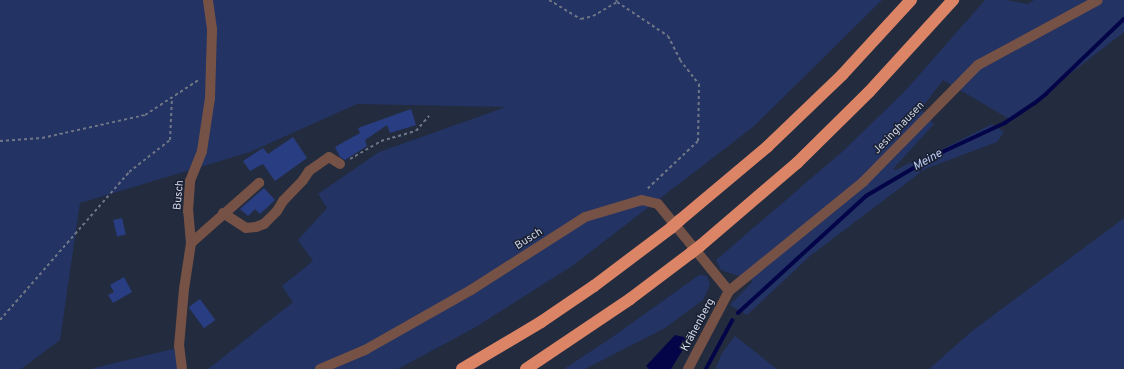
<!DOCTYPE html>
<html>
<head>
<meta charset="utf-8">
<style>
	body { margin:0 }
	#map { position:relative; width:1124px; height:369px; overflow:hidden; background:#232b3e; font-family:Overpass,sans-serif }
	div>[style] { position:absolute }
	.green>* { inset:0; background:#233363 }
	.water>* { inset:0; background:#040548 }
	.stream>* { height:3.5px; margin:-1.75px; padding:0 1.75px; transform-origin:1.75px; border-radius:1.75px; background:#040548 }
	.building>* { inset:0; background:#293e82; transform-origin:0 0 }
	.path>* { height:2px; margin-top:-1px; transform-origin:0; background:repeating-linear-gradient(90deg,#6f7686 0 3px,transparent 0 6px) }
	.minor>* { height:10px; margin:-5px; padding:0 5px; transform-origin:5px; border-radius:5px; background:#765246 }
	.highway>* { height:12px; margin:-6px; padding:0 6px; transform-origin:6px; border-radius:6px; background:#dc8466 }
	.highway-bridge>* { height:12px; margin:-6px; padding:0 6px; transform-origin:6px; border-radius:6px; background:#dc8466 }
	span { translate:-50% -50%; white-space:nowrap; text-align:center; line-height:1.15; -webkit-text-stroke:3px #1a2134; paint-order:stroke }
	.street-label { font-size:11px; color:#cfd5e2 }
	.water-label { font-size:12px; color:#bacaf2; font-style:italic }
</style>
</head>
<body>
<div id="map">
	<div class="green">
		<i style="clip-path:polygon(0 0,882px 0,753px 127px,572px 266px,474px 328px,398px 369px,208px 369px,293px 302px,282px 286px,313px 261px,298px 240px,327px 208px,318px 194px,379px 152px,506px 107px,357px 104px,250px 152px,80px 203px,60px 340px,21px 369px,0 369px)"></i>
		<i style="clip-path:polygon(985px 0,1006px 0,1028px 4px,1034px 0,1124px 0,1124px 32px,1011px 120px,943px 80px,921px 109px,934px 124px,893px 169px,896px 170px,907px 164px,923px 159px,992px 124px,1004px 132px,997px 142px,925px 169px,810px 256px,747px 315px,730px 305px,753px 281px,721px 270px,716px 260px,843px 151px,905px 91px)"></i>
		<i style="clip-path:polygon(1124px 218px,1124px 369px,929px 369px,972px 331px)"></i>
		<i style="clip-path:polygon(699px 275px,707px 276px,710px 285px,703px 300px,665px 328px,585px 369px,564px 369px,611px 338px)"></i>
		<i style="clip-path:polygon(735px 336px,777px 369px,715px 369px,722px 353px)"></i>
		<i style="clip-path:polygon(181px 347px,182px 369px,90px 369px)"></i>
	</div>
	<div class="water">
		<i style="clip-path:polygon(675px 335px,684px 337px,687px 343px,671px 369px,649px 369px,646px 366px)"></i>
	</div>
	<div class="stream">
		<i style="left:738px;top:313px;width:173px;rotate:-42.4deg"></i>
		<i style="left:866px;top:196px;width:81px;rotate:-30.4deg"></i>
		<i style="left:936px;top:155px;width:76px;rotate:-24.9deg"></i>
		<i style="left:1005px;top:123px;width:36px;rotate:-34deg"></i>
		<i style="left:1035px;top:103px;width:14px;rotate:-39deg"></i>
		<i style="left:1046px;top:94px;width:108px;rotate:-43.9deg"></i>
		<i style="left:706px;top:369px;width:55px;rotate:-61.6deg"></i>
	</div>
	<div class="building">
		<i style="clip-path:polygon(411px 109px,416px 125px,390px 133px,387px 125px,365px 140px,367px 146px,345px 160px,340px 157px,335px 147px,360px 133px,358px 128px)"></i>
		<i style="clip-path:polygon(293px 137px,307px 158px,275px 181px,263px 164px,250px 171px,243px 161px,263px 148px,268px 154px)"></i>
		<i style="clip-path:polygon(264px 188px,275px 200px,260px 214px,255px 209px,248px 216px,240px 209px)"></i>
		<i style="left:122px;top:218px;width:17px;height:9px;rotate:77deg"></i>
		<i style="clip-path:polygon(124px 277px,132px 292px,113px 303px,108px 295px,114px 292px,110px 285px)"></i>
		<i style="left:200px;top:299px;width:26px;height:14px;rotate:54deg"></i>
	</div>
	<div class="path">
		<i style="left:549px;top:0;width:37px;rotate:31deg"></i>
		<i style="left:581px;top:19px;width:12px;rotate:-14deg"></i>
		<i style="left:593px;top:16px;width:28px;rotate:-30deg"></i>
		<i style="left:617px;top:2px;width:2px;rotate:-117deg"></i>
		<i style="left:617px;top:2px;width:61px;rotate:33.7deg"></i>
		<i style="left:668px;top:36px;width:27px;rotate:63deg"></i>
		<i style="left:680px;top:60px;width:31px;rotate:52deg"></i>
		<i style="left:699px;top:84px;width:57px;rotate:91deg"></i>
		<i style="left:698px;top:141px;width:71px;rotate:136.7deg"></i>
		<i style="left:0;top:141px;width:42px;rotate:-4.1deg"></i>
		<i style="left:42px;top:138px;width:106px;rotate:-12.6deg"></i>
		<i style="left:145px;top:115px;width:66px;rotate:-33.2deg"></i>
		<i style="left:350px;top:159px;width:36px;rotate:-30deg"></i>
		<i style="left:381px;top:141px;width:36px;rotate:-16deg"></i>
		<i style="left:416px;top:131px;width:20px;rotate:-49deg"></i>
		<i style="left:0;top:320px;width:196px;rotate:-48.9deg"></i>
		<i style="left:129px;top:172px;width:52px;rotate:-38deg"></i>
		<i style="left:170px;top:140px;width:43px;rotate:-87.3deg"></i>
	</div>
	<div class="minor">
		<i style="left:223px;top:213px;width:27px;rotate:33deg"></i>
		<i style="left:246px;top:228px;width:10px;rotate:-6deg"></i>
		<i style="left:256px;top:227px;width:9px;rotate:-21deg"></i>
		<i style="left:264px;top:224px;width:18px;rotate:-45deg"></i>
		<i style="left:277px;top:211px;width:12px;rotate:-59deg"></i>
		<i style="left:283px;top:201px;width:29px;rotate:-46deg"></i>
		<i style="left:303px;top:180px;width:11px;rotate:-56deg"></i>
		<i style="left:309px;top:171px;width:24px;rotate:-35deg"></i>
		<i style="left:329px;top:157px;width:13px;rotate:32deg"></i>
		<i style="left:191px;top:243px;width:91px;rotate:-41.4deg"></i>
		<i style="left:182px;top:369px;width:23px;rotate:-97deg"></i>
		<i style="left:179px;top:346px;width:57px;rotate:-85deg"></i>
		<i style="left:184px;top:289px;width:47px;rotate:-81.3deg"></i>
		<i style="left:191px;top:243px;width:32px;rotate:-95deg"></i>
		<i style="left:188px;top:211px;width:30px;rotate:-86deg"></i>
		<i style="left:190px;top:181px;width:32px;rotate:-68deg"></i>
		<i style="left:202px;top:151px;width:54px;rotate:-81.4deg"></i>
		<i style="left:210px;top:98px;width:69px;rotate:-88.3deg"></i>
		<i style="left:212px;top:29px;width:29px;rotate:-98deg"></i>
		<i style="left:320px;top:369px;width:49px;rotate:-22.9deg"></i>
		<i style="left:365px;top:350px;width:122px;rotate:-29.5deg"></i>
		<i style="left:471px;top:290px;width:135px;rotate:-32.6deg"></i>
		<i style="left:585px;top:217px;width:59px;rotate:-16.6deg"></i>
		<i style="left:642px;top:200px;width:16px;rotate:14deg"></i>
		<i style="left:658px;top:204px;width:112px;rotate:50.8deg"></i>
		<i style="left:688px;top:369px;width:88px;rotate:-62.3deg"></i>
		<i style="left:729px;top:291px;width:173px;rotate:-39.1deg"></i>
		<i style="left:863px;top:182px;width:164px;rotate:-45.5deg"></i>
		<i style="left:978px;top:65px;width:136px;rotate:-28.4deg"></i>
	</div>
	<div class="highway">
		<i style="left:680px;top:220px;width:114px;rotate:-40deg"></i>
		<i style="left:767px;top:147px;width:104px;rotate:-43.8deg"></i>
		<i style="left:842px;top:75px;width:102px;rotate:-47.4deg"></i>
		<i style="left:700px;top:246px;width:128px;rotate:-40.6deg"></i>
		<i style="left:797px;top:163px;width:101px;rotate:-44.6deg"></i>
		<i style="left:869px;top:92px;width:125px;rotate:-47.6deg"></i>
		<i style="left:462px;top:369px;width:92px;rotate:-30.7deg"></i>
		<i style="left:541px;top:322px;width:64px;rotate:-34.2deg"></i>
		<i style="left:594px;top:286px;width:96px;rotate:-37deg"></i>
		<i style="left:526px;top:369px;width:125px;rotate:-33.9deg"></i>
		<i style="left:630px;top:299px;width:76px;rotate:-37deg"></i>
	</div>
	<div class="highway-bridge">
		<i style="left:671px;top:228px;width:12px;rotate:-42deg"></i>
		<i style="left:691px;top:253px;width:11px;rotate:-38deg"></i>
	</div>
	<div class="street-label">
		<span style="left:899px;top:128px;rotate:-46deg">Jesinghausen</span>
		<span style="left:179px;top:195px;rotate:-85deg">Busch</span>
		<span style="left:529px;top:239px;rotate:-33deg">Busch</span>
		<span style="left:698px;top:325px;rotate:-62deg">Krähenberg</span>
	</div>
	<div class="water-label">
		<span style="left:928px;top:161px;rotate:-29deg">Meine</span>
	</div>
</div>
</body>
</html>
